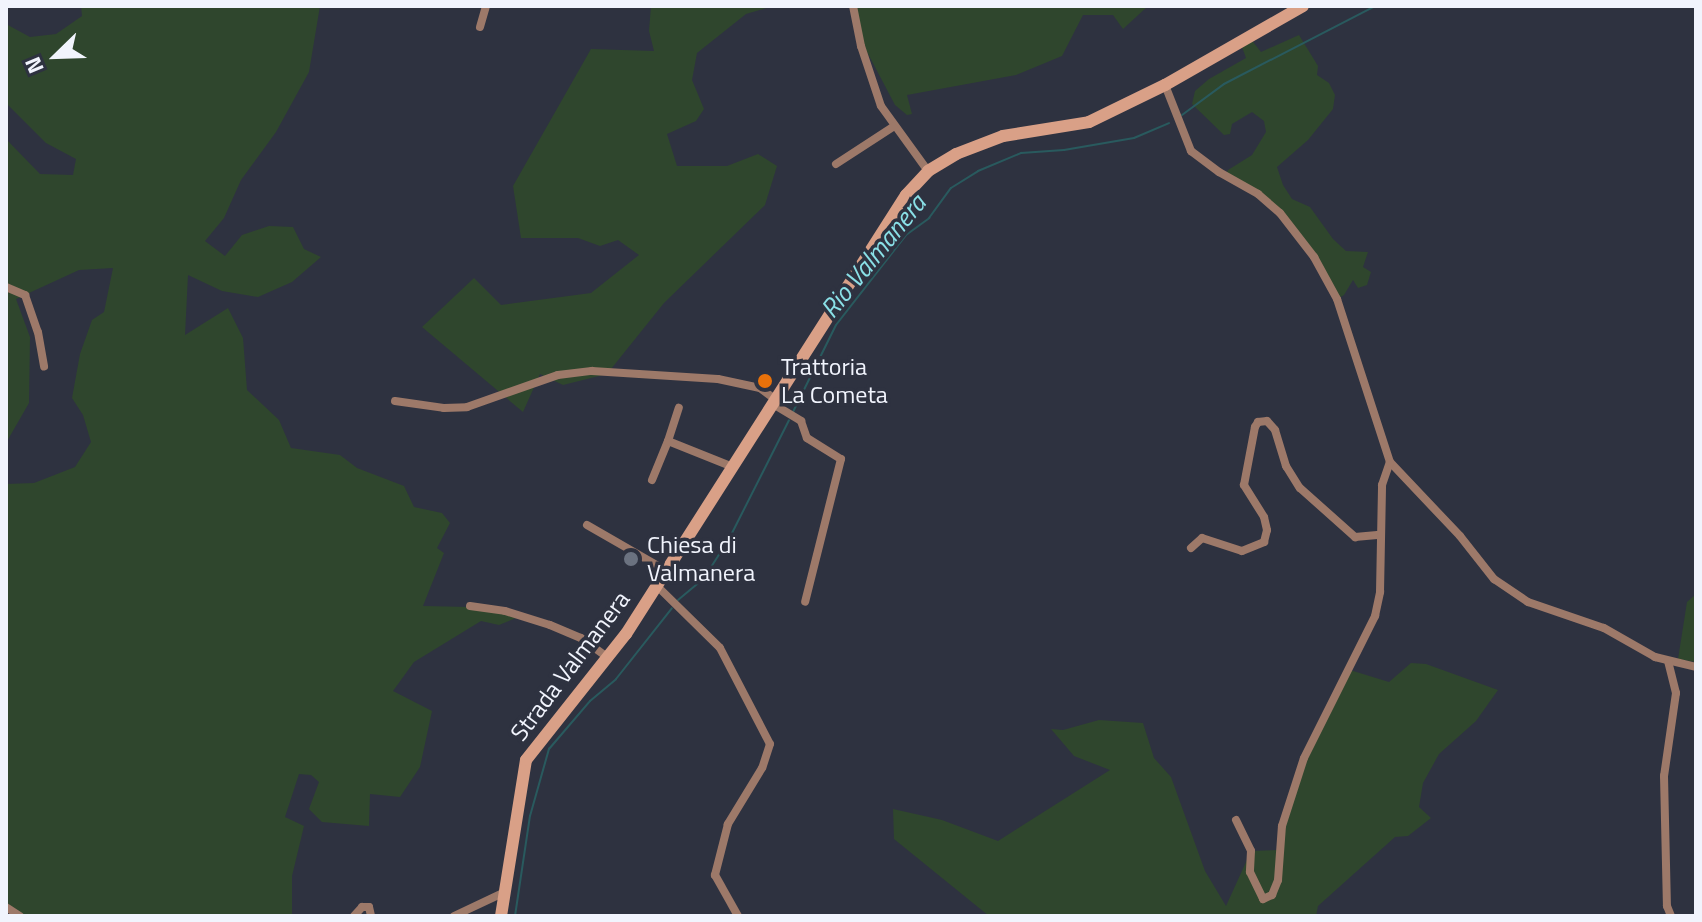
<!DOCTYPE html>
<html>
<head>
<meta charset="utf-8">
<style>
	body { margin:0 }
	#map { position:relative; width:1702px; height:922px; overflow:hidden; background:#2e3240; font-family:"Titillium Web",sans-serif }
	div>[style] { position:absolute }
	.green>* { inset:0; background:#2f462d }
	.stream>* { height:2px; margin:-1px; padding:0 1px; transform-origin:1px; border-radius:1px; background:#295a5e }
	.street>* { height:8px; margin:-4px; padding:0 4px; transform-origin:4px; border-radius:4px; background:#9d7969 }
	.secondary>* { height:12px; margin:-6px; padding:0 6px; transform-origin:6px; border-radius:6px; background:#d9a087 }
	.dots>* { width:22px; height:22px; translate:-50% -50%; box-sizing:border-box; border:4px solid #2e3240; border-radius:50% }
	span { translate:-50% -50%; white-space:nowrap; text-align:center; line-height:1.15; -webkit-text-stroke:7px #2e3240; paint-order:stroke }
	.poi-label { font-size:24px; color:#f1f4fd }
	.left { translate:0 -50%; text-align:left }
	.street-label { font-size:24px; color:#f1f4fd }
	.water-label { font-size:26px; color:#8ae0e7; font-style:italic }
	.frame { position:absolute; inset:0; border:8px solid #f1f4fd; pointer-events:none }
	.north { position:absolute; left:16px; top:16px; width:80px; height:80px; -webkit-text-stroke:6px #2e3240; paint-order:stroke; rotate:247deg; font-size:22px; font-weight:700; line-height:32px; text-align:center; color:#f1f4fd }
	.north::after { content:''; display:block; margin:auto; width:28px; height:36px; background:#f1f4fd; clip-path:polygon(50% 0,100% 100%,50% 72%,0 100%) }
</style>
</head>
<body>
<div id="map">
	<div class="green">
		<i style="clip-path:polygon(81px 6px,320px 6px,309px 72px,276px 132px,241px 180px,224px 218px,205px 241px,225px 256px,242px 235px,269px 226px,293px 227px,304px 249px,321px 257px,292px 282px,258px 297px,222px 291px,188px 275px,185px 335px,228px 308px,243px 338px,247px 390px,279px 420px,291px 448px,340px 455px,357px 468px,404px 486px,414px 507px,442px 513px,450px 523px,437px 548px,444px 553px,423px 606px,470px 607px,521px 616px,499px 625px,481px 621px,414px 662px,393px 691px,432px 711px,420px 767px,400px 797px,370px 794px,369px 826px,322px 822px,309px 809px,319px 782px,311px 775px,299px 774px,285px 817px,304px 826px,292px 876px,292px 916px,22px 916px,9px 908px,6px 898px,6px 484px,34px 483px,75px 467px,91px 442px,83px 415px,72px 398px,80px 354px,92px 320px,104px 312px,113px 268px,79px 270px,16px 299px,30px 337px,29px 403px,6px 443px,6px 139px,40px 174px,73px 175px,76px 159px,46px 143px,6px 103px,6px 24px,30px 37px,56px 34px,82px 16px)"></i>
		<i style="clip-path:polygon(651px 6px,773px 6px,746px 14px,697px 53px,692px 80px,704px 109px,696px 121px,667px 134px,677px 166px,727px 166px,758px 154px,777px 166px,765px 205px,664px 303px,607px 374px,563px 385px,540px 374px,523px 412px,422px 327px,474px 278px,501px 305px,591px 293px,639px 255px,618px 240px,600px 246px,578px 238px,521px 238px,513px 186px,591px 49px,654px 51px,649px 31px)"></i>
		<i style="clip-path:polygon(856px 6px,1148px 6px,1123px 29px,1113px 15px,1083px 15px,1062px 56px,1016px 75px,907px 95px,912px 114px,907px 115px,895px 105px,865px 48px)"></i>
		<i style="clip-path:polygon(1299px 35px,1318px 66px,1317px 75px,1329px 83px,1335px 95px,1333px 109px,1308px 140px,1277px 167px,1283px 185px,1292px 199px,1310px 207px,1333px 239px,1346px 251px,1368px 252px,1363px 267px,1371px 272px,1367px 285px,1358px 288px,1353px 280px,1344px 295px,1337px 299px,1314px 257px,1280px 213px,1225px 176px,1228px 170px,1252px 155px,1266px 132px,1264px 121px,1252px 112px,1232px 124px,1230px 134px,1224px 135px,1192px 104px,1195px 91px,1209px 79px,1246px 58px,1242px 47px,1250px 38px,1261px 52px)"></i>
		<i style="clip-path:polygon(1696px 594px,1696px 662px,1678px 659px,1687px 602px)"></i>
		<i style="clip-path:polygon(1411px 663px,1426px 664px,1498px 690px,1476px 721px,1439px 754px,1423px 783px,1419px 807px,1431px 818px,1408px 836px,1395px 837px,1318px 906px,1316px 916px,989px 916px,894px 839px,893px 809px,942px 820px,998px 841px,1110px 770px,1074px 756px,1051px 729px,1063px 730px,1099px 720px,1143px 723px,1154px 758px,1171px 777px,1205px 871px,1226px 906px,1251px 851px,1279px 850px,1295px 785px,1350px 670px,1389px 682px)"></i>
	</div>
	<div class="stream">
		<i style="left:1182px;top:115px;width:52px;rotate:-36.4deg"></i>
		<i style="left:1224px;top:84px;width:170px;rotate:-27.3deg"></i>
		<i style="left:792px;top:414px;width:99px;rotate:-63.7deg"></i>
		<i style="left:836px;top:325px;width:114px;rotate:-52.1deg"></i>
		<i style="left:906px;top:235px;width:29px;rotate:-36deg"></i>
		<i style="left:929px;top:218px;width:37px;rotate:-54deg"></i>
		<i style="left:951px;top:188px;width:32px;rotate:-32deg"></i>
		<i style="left:978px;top:171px;width:47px;rotate:-22.7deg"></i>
		<i style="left:1021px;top:153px;width:43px;rotate:-4deg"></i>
		<i style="left:1064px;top:150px;width:71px;rotate:-9.7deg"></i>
		<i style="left:1134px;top:138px;width:38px;rotate:-23deg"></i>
		<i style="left:678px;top:600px;width:34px;rotate:-40deg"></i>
		<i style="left:704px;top:578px;width:46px;rotate:-57.3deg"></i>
		<i style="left:729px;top:539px;width:133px;rotate:-63.2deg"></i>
		<i style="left:515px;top:916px;width:101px;rotate:-81.5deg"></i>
		<i style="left:530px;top:816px;width:70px;rotate:-74.2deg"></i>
		<i style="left:549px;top:749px;width:63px;rotate:-49.5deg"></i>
		<i style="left:590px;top:701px;width:34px;rotate:-40deg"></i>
		<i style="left:616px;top:679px;width:90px;rotate:-51.7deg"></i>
	</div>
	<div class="street">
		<i style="left:853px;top:6px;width:41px;rotate:78.7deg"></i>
		<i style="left:861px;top:46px;width:63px;rotate:71.6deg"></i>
		<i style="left:881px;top:106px;width:80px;rotate:54.1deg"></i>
		<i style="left:480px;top:27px;width:22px;rotate:-74deg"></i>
		<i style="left:1165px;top:85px;width:71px;rotate:68.5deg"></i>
		<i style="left:1191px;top:151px;width:35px;rotate:37deg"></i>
		<i style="left:1219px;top:172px;width:45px;rotate:29.4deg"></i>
		<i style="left:1258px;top:194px;width:29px;rotate:41deg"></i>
		<i style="left:1280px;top:213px;width:56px;rotate:52.3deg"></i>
		<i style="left:1314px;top:257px;width:48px;rotate:61.3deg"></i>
		<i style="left:1337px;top:299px;width:171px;rotate:72deg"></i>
		<i style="left:1390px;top:462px;width:102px;rotate:46.6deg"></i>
		<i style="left:1460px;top:536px;width:55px;rotate:51.7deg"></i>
		<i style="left:1494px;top:579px;width:41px;rotate:34.1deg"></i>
		<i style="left:1528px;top:602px;width:80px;rotate:18.9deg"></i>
		<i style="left:1604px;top:628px;width:59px;rotate:29.6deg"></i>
		<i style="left:1655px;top:657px;width:42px;rotate:13.7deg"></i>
		<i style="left:836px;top:164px;width:68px;rotate:-33deg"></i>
		<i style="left:6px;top:287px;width:21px;rotate:23deg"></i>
		<i style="left:25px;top:295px;width:39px;rotate:71deg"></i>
		<i style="left:38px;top:332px;width:35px;rotate:80deg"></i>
		<i style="left:395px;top:401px;width:49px;rotate:8.1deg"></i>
		<i style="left:444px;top:408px;width:23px;rotate:-2deg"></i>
		<i style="left:467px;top:407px;width:96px;rotate:-19.4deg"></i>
		<i style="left:558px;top:375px;width:34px;rotate:-7deg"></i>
		<i style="left:592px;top:371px;width:126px;rotate:3.6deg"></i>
		<i style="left:718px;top:379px;width:43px;rotate:12.1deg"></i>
		<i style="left:760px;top:388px;width:20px;rotate:37deg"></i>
		<i style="left:773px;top:404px;width:33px;rotate:31deg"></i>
		<i style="left:801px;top:421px;width:18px;rotate:71deg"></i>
		<i style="left:807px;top:438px;width:40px;rotate:32deg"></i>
		<i style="left:841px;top:459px;width:147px;rotate:104.1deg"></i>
		<i style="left:668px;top:441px;width:35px;rotate:-72deg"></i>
		<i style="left:652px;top:480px;width:42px;rotate:-67.7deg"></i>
		<i style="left:668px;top:441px;width:70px;rotate:21.8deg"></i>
		<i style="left:587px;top:525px;width:92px;rotate:29.9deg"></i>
		<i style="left:1191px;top:548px;width:15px;rotate:-42deg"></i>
		<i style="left:1202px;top:538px;width:42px;rotate:18deg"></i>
		<i style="left:1242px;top:551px;width:24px;rotate:-22deg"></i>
		<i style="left:1264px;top:542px;width:12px;rotate:-76deg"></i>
		<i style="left:1267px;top:530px;width:13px;rotate:-103deg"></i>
		<i style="left:1264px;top:517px;width:38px;rotate:-122deg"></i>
		<i style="left:1244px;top:485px;width:59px;rotate:-79.3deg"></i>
		<i style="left:1255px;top:427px;width:6px;rotate:-59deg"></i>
		<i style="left:1258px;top:422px;width:9px;rotate:-6deg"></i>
		<i style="left:1267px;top:421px;width:12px;rotate:48deg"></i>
		<i style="left:1275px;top:430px;width:38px;rotate:73deg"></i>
		<i style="left:1286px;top:466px;width:26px;rotate:58deg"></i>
		<i style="left:1300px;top:488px;width:74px;rotate:41.7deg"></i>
		<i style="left:1355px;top:537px;width:25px;rotate:-5deg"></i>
		<i style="left:657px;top:586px;width:88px;rotate:44.5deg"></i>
		<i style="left:720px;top:648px;width:108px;rotate:62.5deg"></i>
		<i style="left:770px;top:744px;width:25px;rotate:108deg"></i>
		<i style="left:762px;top:768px;width:66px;rotate:121.3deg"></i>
		<i style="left:728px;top:824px;width:53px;rotate:104.3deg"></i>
		<i style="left:715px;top:875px;width:47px;rotate:60.7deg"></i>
		<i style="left:470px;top:606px;width:35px;rotate:8deg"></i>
		<i style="left:505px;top:611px;width:47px;rotate:17.3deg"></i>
		<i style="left:550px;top:625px;width:34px;rotate:23deg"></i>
		<i style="left:581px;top:638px;width:34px;rotate:36deg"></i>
		<i style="left:1668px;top:661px;width:33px;rotate:76deg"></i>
		<i style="left:1676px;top:693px;width:84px;rotate:98.2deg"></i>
		<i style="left:1664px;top:776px;width:130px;rotate:88.7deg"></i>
		<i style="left:1667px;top:906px;width:11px;rotate:68deg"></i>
		<i style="left:1236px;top:820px;width:34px;rotate:64deg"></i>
		<i style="left:1251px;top:851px;width:21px;rotate:93deg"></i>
		<i style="left:1250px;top:872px;width:30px;rotate:64deg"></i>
		<i style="left:1263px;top:899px;width:10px;rotate:-24deg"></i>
		<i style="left:1272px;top:895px;width:16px;rotate:-68deg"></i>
		<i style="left:1278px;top:880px;width:54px;rotate:-85.8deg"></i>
		<i style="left:1282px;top:826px;width:71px;rotate:-72.1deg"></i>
		<i style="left:1304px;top:758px;width:159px;rotate:-63.4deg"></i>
		<i style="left:1375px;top:616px;width:25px;rotate:-78deg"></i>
		<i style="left:1380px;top:592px;width:107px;rotate:-88.9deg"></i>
		<i style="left:1382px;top:485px;width:24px;rotate:-71deg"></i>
		<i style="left:6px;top:907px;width:17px;rotate:33deg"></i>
		<i style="left:354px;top:916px;width:12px;rotate:-48deg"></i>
		<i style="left:362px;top:907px;width:7px"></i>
		<i style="left:369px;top:907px;width:9px;rotate:77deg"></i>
		<i style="left:454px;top:916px;width:56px;rotate:-25.2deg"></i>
	</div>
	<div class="secondary">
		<i style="left:501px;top:916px;width:158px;rotate:-80.9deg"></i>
		<i style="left:526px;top:760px;width:161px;rotate:-51.6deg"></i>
		<i style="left:626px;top:634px;width:521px;rotate:-57.47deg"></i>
		<i style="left:906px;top:195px;width:33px;rotate:-47deg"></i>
		<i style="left:928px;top:171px;width:33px;rotate:-31deg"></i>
		<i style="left:956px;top:154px;width:50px;rotate:-21deg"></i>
		<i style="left:1003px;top:136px;width:87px;rotate:-9.2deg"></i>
		<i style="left:1089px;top:122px;width:85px;rotate:-26deg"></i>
		<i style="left:1165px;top:85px;width:159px;rotate:-29.8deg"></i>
	</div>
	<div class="dots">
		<i style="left:765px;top:381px;background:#e8710a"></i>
		<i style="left:631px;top:559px;background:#6b7280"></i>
	</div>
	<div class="poi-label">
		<span class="left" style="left:781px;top:381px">Trattoria<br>La Cometa</span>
		<span class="left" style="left:647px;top:559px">Chiesa di<br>Valmanera</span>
	</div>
	<div class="street-label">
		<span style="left:570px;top:666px;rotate:-53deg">Strada Valmanera</span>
	</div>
	<div class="water-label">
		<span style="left:873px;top:256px;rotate:-51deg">Rio Valmanera</span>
	</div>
	<div class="frame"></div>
	<div class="north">N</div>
</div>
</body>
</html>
